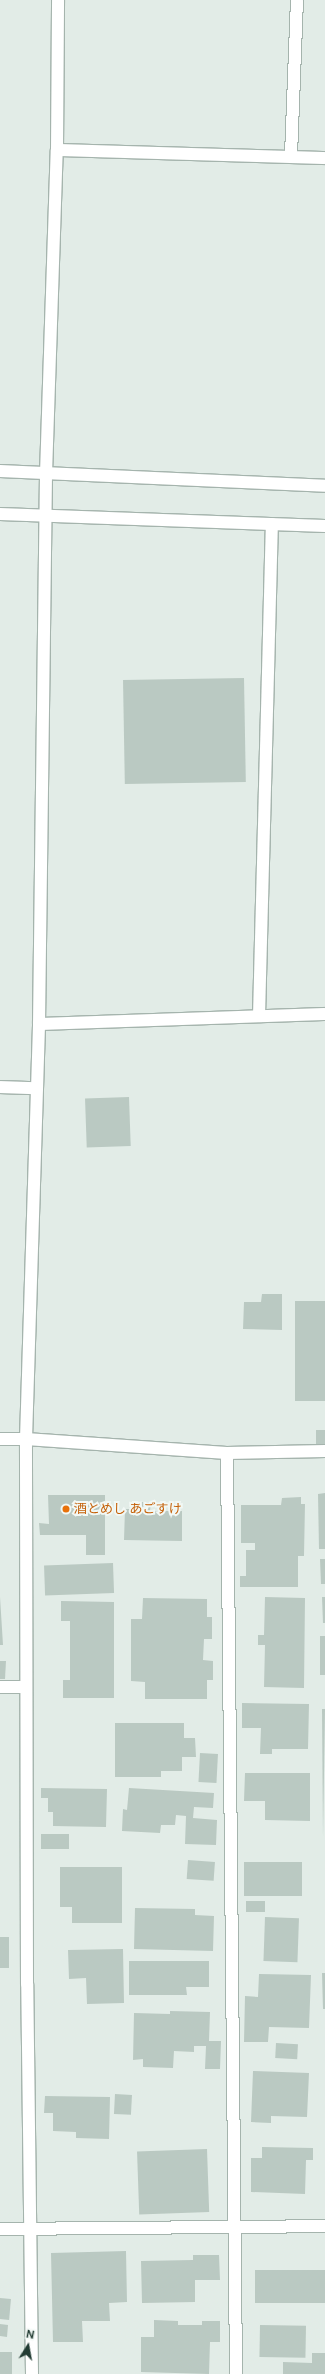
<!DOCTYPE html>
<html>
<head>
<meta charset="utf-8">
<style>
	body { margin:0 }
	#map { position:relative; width:325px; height:2374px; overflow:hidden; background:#e2ece7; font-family:"DM Sans","Noto Sans JP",sans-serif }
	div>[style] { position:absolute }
	.building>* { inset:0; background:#bac9c2; transform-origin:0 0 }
	.roads { filter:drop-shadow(1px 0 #a5b4ad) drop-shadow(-1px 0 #a5b4ad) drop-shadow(0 1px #a5b4ad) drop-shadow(0 -1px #a5b4ad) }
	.minor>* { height:12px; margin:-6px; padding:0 6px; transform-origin:6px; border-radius:6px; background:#fff }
	.dots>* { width:11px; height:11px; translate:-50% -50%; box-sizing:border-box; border:2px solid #f2f8f5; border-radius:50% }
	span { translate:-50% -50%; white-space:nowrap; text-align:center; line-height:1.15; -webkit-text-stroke:4px #f2f8f5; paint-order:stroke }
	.food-label { font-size:13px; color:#c56008 }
	.left { translate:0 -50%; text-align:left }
	.north { position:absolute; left:8px; top:2326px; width:40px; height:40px; -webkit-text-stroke:3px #f2f8f5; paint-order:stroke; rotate:11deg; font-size:11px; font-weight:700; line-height:16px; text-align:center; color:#223c33 }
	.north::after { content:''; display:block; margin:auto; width:14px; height:18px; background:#223c33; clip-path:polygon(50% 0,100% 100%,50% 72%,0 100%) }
</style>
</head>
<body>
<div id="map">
	<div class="building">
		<i style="left:244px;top:678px;width:104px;height:121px;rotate:89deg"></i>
		<i style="left:129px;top:1097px;width:49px;height:44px;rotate:88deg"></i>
		<i style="clip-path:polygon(262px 1294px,282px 1294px,282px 1330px,243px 1329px,244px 1302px,261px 1302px)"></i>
		<i style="left:295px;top:1301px;width:30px;height:100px"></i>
		<i style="left:316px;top:1430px;width:9px;height:18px"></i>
		<i style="clip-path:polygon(325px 1493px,325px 1549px,319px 1549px,318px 1494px)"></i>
		<i style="clip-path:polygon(48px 1495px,105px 1495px,105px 1555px,86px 1555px,86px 1535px,40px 1535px,39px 1523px,49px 1524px)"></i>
		<i style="clip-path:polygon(301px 1497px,301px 1504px,305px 1504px,304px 1556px,298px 1556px,298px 1587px,240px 1587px,240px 1576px,246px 1576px,246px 1550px,255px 1550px,255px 1543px,241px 1543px,241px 1505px,281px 1505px,282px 1498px)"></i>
		<i style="clip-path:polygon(138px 1502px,151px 1502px,150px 1511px,182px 1511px,182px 1541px,124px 1540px,125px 1509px,138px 1509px)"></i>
		<i style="clip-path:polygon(320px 1559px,325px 1559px,325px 1584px,321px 1584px)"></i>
		<i style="left:113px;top:1563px;width:30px;height:69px;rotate:88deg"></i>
		<i style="clip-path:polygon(0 1597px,3px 1645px,0 1645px)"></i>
		<i style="clip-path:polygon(265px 1597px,305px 1598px,304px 1688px,264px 1687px,265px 1645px,258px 1645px,258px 1635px,264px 1635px)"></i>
		<i style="clip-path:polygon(322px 1597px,325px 1597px,325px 1623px,323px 1623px)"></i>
		<i style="clip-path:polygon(143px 1598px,207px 1599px,207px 1617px,212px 1617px,212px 1639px,204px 1639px,203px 1660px,213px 1661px,213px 1680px,207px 1680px,207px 1699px,145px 1699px,145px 1682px,131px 1681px,131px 1619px,142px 1619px)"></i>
		<i style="clip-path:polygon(61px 1601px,114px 1602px,114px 1698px,63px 1698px,63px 1680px,70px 1680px,70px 1621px,61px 1621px)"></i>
		<i style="left:320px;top:1636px;width:5px;height:39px"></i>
		<i style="clip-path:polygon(0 1661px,6px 1661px,5px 1679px,0 1679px)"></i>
		<i style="clip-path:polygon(242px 1703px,309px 1704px,308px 1749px,272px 1749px,272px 1754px,260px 1754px,261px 1728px,242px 1728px)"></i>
		<i style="clip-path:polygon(322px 1709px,325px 1709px,323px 1838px)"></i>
		<i style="clip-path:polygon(115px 1723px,184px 1723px,184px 1738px,195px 1738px,196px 1757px,182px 1757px,182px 1771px,161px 1771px,161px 1777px,115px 1777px)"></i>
		<i style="left:200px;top:1753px;width:18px;height:29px;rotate:3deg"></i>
		<i style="clip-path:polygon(245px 1773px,310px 1773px,310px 1821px,265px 1820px,265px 1801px,244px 1801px)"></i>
		<i style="clip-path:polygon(41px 1788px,107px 1789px,106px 1827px,53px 1826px,53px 1812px,48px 1812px,48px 1798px,41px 1798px)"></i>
		<i style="clip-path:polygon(129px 1788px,214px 1793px,213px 1808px,194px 1807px,193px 1818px,217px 1820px,216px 1845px,185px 1844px,186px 1816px,176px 1815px,175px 1825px,161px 1825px,160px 1833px,122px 1831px,123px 1809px,127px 1810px)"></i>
		<i style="left:41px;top:1834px;width:28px;height:15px"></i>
		<i style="left:188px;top:1860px;width:27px;height:19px;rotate:4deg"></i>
		<i style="left:244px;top:1862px;width:58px;height:34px"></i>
		<i style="clip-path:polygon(60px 1867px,122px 1867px,122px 1923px,72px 1923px,72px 1907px,60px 1907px)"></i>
		<i style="left:246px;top:1901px;width:19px;height:11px"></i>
		<i style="clip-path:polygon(135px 1908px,195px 1909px,195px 1915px,214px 1916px,213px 1951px,134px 1949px)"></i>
		<i style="left:265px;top:1917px;width:34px;height:44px;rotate:2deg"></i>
		<i style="left:0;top:1937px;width:9px;height:31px"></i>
		<i style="clip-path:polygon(123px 1949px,124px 2003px,87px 2004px,86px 1978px,69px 1979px,68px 1950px)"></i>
		<i style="clip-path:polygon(129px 1961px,209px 1961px,209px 1987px,186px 1987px,187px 1995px,129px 1995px)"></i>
		<i style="clip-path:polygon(322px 1973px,325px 1973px,325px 2009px,323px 2009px)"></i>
		<i style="clip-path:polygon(259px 1974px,311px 1975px,309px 2028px,269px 2027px,268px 2042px,244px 2042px,245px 1996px,258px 1997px)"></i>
		<i style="clip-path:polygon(170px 2011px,210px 2012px,209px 2041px,221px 2041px,220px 2069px,205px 2069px,206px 2046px,194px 2046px,194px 2052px,174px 2051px,173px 2068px,143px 2067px,143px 2059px,133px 2060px,134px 2013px,170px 2014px)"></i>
		<i style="left:276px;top:2043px;width:22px;height:15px;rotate:3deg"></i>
		<i style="clip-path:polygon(253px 2071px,309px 2073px,307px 2117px,271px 2116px,271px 2123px,251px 2122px)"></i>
		<i style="left:115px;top:2094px;width:17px;height:20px;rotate:3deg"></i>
		<i style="clip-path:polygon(45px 2096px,110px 2097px,109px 2139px,76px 2138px,76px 2132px,53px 2131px,53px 2113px,44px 2113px)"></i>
		<i style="clip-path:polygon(262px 2147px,313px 2148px,313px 2160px,306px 2160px,305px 2194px,251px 2192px,251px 2158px,262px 2158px)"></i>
		<i style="left:207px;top:2149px;width:63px;height:70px;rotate:88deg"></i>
		<i style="clip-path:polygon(126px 2251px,127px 2302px,109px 2303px,110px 2321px,82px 2321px,83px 2342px,53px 2342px,51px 2253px)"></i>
		<i style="clip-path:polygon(193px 2255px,219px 2255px,220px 2280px,195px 2280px,195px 2302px,142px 2303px,141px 2261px,193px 2260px)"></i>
		<i style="left:325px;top:2270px;width:33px;height:70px;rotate:90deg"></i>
		<i style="left:0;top:2298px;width:11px;height:21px;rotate:5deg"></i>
		<i style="clip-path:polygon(154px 2320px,178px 2321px,178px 2325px,202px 2325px,202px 2321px,220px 2321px,220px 2342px,210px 2342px,209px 2374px,141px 2372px,141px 2337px,154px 2337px)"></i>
		<i style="clip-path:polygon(0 2324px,8px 2325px,7px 2337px,0 2336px)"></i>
		<i style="left:260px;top:2325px;width:46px;height:32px;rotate:1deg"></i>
		<i style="left:0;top:2352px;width:12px;height:22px"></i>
		<i style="clip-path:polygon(312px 2353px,325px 2353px,325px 2374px,283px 2374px,283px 2362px,312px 2363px)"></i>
	</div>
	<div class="roads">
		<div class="minor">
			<i style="left:57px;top:150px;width:268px;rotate:1.7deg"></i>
			<i style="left:291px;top:156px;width:156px;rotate:-87.8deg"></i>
			<i style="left:0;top:471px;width:325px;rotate:2.6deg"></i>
			<i style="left:0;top:514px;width:325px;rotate:2.1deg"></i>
			<i style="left:259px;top:1016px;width:492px;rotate:-88.5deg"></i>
			<i style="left:39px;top:1024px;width:286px;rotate:-2deg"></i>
			<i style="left:0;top:1087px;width:37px;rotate:2deg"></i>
			<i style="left:0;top:1439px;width:26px"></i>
			<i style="left:26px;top:1439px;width:201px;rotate:4deg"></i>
			<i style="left:227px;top:1453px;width:98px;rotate:-1.2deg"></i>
			<i style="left:227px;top:1453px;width:921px;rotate:89.44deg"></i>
			<i style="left:0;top:1687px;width:26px"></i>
			<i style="left:0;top:2229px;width:325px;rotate:-0.5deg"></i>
			<i style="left:32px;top:2374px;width:390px;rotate:-90.7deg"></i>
			<i style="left:27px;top:1984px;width:545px;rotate:-90.11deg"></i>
			<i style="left:26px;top:1439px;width:415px;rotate:-88.2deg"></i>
			<i style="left:39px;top:1024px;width:550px;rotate:-89.27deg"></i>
			<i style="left:46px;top:474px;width:324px;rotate:-88.1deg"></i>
			<i style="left:57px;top:150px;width:150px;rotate:-89.6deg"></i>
		</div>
	</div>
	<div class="dots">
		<i style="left:66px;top:1509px;background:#e8710a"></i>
	</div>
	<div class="food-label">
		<span class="left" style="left:74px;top:1509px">酒とめし あごすけ</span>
	</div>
	<div class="north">N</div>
</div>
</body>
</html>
